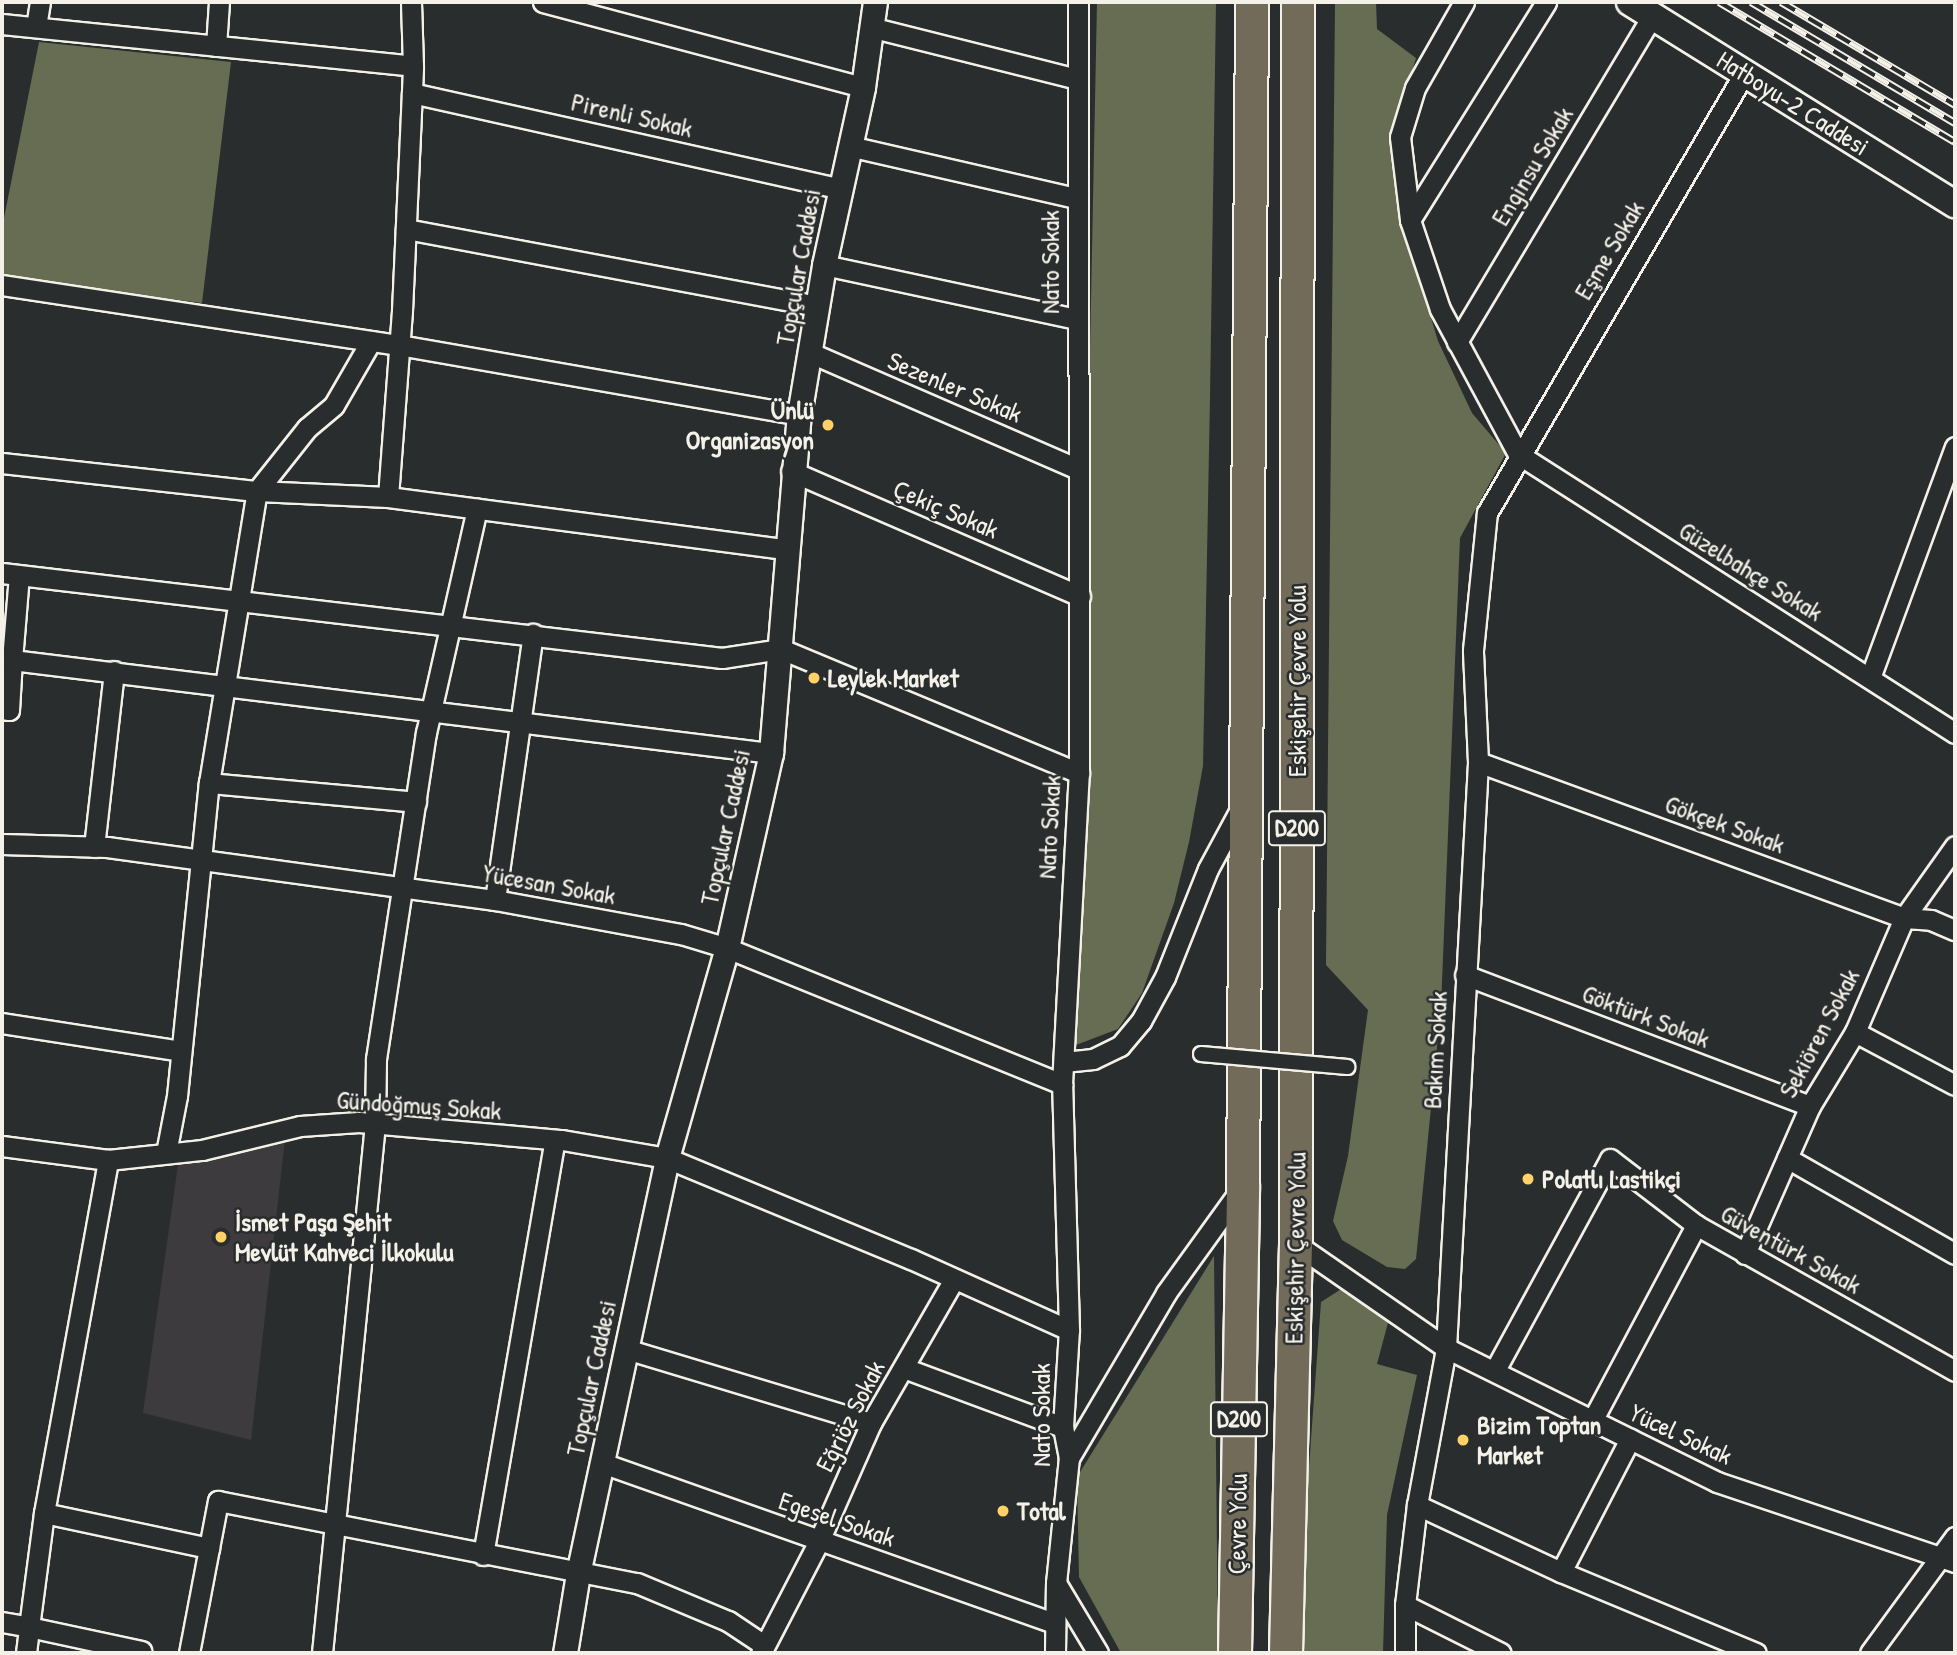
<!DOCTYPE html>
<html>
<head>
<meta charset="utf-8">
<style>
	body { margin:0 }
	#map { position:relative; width:1957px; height:1655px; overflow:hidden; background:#2a2d2e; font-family:"Patrick Hand",sans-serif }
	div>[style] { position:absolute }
	.built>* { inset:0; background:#3e3b3f }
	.green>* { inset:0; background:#666d53 }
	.roads { filter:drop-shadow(2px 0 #f4f1e8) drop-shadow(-2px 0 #f4f1e8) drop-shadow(0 2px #f4f1e8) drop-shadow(0 -2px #f4f1e8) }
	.minor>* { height:19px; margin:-9.5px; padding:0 9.5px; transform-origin:9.5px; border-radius:9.5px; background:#2a2d2e }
	.tertiary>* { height:23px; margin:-11.5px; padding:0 11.5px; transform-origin:11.5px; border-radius:11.5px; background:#2a2d2e }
	.secondary>* { height:26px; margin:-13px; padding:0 13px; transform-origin:13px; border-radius:13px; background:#2a2d2e }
	.trunk>* { height:32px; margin:-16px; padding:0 16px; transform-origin:16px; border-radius:16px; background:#726b5a }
	.rail>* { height:8px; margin-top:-4px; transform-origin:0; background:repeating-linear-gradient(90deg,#2a2d2e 0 16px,#f4f1e8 0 32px); box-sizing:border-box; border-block:2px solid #f4f1e8 }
	.bridges { filter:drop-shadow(2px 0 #f4f1e8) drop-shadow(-2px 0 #f4f1e8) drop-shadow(0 2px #f4f1e8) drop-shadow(0 -2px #f4f1e8) }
	.pedestrian-bridge>* { height:14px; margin:-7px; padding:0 7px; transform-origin:7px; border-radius:7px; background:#2a2d2e }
	.dots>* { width:19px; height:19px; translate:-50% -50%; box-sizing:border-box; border:4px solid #2a2d2e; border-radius:50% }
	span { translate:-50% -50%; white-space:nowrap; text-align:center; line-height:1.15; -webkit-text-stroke:5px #2a2d2e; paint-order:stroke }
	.shield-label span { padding:2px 5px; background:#2a2d2e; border:2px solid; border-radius:5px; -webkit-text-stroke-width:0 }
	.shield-label { font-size:24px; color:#f4f1e8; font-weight:700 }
	.street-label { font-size:26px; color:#f4f1e8 }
	.poi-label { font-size:26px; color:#f4f1e8; font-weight:700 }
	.right { translate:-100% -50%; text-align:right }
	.left { translate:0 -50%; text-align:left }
	.frame { position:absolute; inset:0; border:4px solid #f4f1e8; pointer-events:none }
</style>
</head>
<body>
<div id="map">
	<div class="built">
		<i style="clip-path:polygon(285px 1139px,251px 1440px,143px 1413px,178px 1165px)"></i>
	</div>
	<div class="green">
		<i style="clip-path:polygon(1097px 2px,1216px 2px,1210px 398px,1203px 766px,1189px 842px,1174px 903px,1142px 993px,1118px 1029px,1076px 1045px)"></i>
		<i style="clip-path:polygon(1335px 2px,1376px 2px,1377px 29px,1416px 58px,1392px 137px,1399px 213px,1438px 341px,1472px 413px,1506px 453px,1460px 538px,1441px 1007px,1416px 1259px,1405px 1269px,1387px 1267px,1342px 1240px,1333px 1221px,1348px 1156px,1368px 1010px,1326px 965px)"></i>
		<i style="clip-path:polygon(39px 42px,231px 62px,202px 303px,2px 278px,2px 228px)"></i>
		<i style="clip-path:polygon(1214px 1256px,1218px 1653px,1121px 1653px,1079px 1577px,1077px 1477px)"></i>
		<i style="clip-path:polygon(1346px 1286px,1390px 1315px,1377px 1364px,1417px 1375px,1387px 1515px,1383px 1653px,1304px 1653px,1305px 1522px,1321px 1302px)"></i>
	</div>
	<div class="roads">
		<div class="minor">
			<i style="left:543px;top:2px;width:331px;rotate:14.9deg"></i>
			<i style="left:1464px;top:2px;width:99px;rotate:119.7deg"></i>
			<i style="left:1415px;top:88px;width:51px;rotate:107deg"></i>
			<i style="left:1400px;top:137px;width:84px;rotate:83.1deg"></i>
			<i style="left:1410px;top:220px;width:94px;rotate:71.4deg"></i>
			<i style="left:1440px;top:309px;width:165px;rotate:61.7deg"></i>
			<i style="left:1518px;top:454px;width:518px;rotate:32.56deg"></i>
			<i style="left:2px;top:24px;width:413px;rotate:5.8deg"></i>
			<i style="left:36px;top:27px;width:25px;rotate:-81deg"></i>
			<i style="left:870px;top:27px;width:213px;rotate:14.1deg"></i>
			<i style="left:216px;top:46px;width:44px;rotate:-86.1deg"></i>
			<i style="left:412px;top:93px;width:439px;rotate:12.6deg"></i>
			<i style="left:849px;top:146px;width:233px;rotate:12.9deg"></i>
			<i style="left:1410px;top:220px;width:257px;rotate:-58deg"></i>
			<i style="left:406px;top:229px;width:419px;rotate:10.6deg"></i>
			<i style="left:824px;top:265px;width:258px;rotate:12.1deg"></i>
			<i style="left:2px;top:285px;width:402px;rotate:8.6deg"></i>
			<i style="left:399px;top:345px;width:406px;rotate:9.9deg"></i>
			<i style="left:1457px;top:342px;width:380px;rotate:-59.1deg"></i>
			<i style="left:811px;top:353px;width:291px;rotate:23.5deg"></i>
			<i style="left:2px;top:463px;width:257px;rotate:6.3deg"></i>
			<i style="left:257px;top:491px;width:131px;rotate:2.6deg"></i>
			<i style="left:388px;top:497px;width:400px;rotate:7.5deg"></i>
			<i style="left:791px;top:471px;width:315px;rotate:23.4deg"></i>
			<i style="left:388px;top:497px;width:187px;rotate:-85.7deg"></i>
			<i style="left:402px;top:311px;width:245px;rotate:-87.4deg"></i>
			<i style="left:413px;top:66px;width:64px;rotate:-91.8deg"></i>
			<i style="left:2px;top:573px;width:725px;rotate:6.73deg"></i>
			<i style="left:722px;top:658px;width:60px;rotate:-8.7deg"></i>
			<i style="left:781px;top:649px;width:323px;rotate:22.6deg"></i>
			<i style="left:12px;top:660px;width:85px;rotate:-85.3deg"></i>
			<i style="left:1870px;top:678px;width:246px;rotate:-69.8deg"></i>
			<i style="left:2px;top:709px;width:7px;rotate:8deg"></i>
			<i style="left:9px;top:710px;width:50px;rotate:-86.6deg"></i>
			<i style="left:12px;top:660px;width:765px;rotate:6.99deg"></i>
			<i style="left:1478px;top:762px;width:454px;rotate:20.1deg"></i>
			<i style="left:1904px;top:918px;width:27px;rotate:4deg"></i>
			<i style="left:1931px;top:920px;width:26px;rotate:23deg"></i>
			<i style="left:209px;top:783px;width:208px;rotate:5.2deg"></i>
			<i style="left:2px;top:844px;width:105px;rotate:1.6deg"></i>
			<i style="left:107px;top:847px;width:392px;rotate:7.8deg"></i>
			<i style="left:495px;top:900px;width:189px;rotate:10.4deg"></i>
			<i style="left:681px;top:934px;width:48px;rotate:16.9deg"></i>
			<i style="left:727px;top:948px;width:362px;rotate:22.1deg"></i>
			<i style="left:94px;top:847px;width:177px;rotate:-83.5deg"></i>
			<i style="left:495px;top:900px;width:269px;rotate:-81.9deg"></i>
			<i style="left:1465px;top:975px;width:369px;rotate:20.8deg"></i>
			<i style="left:2px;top:1023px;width:181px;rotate:8.9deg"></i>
			<i style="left:1855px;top:1032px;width:113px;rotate:27.9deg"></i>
			<i style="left:1064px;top:1062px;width:29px;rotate:-6deg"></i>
			<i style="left:1093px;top:1059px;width:30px;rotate:-26deg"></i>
			<i style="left:1120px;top:1046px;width:33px;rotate:-50deg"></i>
			<i style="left:1141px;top:1021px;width:50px;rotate:-61.4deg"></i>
			<i style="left:1165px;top:977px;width:116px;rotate:-68.3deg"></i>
			<i style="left:1208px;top:869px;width:69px;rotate:-61.6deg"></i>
			<i style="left:2px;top:1146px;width:107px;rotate:7.5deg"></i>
			<i style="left:108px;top:1160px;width:95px;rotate:-6.1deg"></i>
			<i style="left:202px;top:1150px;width:101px;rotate:-13.8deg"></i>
			<i style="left:300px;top:1126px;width:59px;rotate:-3.9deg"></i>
			<i style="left:359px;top:1122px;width:204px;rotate:5.1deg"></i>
			<i style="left:562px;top:1140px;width:107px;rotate:9.7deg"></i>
			<i style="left:667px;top:1158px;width:264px;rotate:22.5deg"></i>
			<i style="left:911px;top:1259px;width:173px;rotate:24.2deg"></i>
			<i style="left:166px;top:1153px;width:58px;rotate:-79.1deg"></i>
			<i style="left:177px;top:1096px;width:315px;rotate:-84.2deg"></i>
			<i style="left:209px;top:783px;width:296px;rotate:-80.7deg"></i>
			<i style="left:257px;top:491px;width:80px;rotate:-51.6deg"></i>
			<i style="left:307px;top:428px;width:35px;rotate:-40deg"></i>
			<i style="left:334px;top:405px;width:74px;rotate:-60deg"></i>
			<i style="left:1787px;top:1158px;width:193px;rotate:29.7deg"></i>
			<i style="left:1296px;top:1244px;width:183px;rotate:34.7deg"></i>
			<i style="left:1446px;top:1348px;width:302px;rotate:26.3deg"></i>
			<i style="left:1717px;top:1482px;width:251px;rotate:18.6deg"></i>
			<i style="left:1745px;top:1254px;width:162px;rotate:-66.3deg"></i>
			<i style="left:1810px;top:1106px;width:87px;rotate:-58.7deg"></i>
			<i style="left:1855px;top:1032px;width:124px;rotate:-66.7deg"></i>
			<i style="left:1904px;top:918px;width:88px;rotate:-54.7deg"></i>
			<i style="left:626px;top:1349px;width:256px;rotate:16.8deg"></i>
			<i style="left:904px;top:1368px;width:170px;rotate:20.4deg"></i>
			<i style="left:1495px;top:1370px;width:240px;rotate:-61.4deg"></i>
			<i style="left:1610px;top:1159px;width:108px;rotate:37.5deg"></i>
			<i style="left:1696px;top:1225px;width:297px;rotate:29.4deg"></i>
			<i style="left:1592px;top:1421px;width:222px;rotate:-62deg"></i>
			<i style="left:1069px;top:1458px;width:191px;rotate:-59.5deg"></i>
			<i style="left:1166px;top:1293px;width:128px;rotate:-54.2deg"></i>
			<i style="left:602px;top:1463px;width:480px;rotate:19.5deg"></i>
			<i style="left:1417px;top:1505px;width:159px;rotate:25deg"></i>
			<i style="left:1561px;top:1572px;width:211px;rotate:22.6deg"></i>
			<i style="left:44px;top:1513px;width:359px;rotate:-79.7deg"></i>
			<i style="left:483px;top:1555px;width:421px;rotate:-80.2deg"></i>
			<i style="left:1561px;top:1572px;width:150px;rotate:-62.6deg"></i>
			<i style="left:1056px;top:1583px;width:82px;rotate:59deg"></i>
			<i style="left:1405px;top:1605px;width:107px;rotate:26.6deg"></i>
			<i style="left:2px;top:1622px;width:27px;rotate:10deg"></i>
			<i style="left:29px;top:1627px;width:115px;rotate:-82.5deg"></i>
			<i style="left:44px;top:1513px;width:169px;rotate:12deg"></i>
			<i style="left:209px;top:1548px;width:48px;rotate:-79.2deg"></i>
			<i style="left:218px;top:1501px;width:427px;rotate:11.1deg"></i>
			<i style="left:637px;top:1583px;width:99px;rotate:22.7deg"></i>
			<i style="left:728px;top:1621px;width:43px;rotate:33.7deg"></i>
			<i style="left:26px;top:1653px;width:26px;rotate:-83deg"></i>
			<i style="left:29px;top:1627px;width:115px;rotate:12.1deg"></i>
			<i style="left:189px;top:1653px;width:107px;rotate:-79.2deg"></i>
			<i style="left:322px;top:1653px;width:532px;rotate:-84.28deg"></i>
			<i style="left:375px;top:1124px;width:65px;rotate:-89.1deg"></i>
			<i style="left:376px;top:1059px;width:330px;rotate:-81.3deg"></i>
			<i style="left:426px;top:733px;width:230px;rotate:-77.2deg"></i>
			<i style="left:761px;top:1653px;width:126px;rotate:-62.6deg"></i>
			<i style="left:819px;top:1541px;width:129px;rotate:-66.2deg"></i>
			<i style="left:871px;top:1423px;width:166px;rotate:-60deg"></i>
			<i style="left:1055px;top:1653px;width:70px;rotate:-89.2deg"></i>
			<i style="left:1056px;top:1583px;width:126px;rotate:-84.1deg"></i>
			<i style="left:1069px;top:1458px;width:32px;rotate:-101deg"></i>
			<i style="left:1063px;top:1427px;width:97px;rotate:-86.5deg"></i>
			<i style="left:1069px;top:1330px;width:246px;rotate:-91.6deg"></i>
			<i style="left:1062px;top:1084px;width:311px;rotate:-86.9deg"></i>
			<i style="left:1079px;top:773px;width:771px;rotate:-90.07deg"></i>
			<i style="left:1405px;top:1653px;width:48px;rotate:-90deg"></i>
			<i style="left:1405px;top:1605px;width:101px;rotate:-83.2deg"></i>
			<i style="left:1417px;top:1505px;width:160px;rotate:-79.5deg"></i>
			<i style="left:1446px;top:1348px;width:587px;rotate:-86.87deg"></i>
			<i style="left:1478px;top:762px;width:112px;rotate:-92.6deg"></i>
			<i style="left:1473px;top:650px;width:138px;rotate:-84.2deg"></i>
			<i style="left:1487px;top:513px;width:511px;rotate:-59.67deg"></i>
			<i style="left:1870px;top:1653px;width:144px;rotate:-53.8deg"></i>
		</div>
		<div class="tertiary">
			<i style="left:565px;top:1653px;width:80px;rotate:-80.7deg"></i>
			<i style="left:578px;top:1574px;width:425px;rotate:-77.9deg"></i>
			<i style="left:667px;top:1158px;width:218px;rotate:-74.1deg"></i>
			<i style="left:727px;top:948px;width:200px;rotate:-77.3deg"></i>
			<i style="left:771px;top:753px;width:339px;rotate:-85.3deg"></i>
			<i style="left:799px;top:415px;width:152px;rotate:-80.5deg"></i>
			<i style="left:824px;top:265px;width:182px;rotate:-77.6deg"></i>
			<i style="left:863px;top:87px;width:86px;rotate:-82deg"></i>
		</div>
		<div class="secondary">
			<i style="left:1630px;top:2px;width:383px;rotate:31.9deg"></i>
		</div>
		<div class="trunk">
			<i style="left:1235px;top:1653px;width:468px;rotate:-89deg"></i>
			<i style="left:1243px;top:1185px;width:1183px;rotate:-89.56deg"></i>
			<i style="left:1286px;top:1653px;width:409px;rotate:-88.6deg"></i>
			<i style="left:1296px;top:1244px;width:1242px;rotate:-89.91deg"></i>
		</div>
	</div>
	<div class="rail">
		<i style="left:1719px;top:2px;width:274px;rotate:30.7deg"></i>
		<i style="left:1751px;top:2px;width:237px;rotate:30.7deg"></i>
		<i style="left:1781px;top:2px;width:202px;rotate:30.6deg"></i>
	</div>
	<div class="bridges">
		<div class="pedestrian-bridge">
			<i style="left:1201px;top:1054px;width:147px;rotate:5.1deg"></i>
		</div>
	</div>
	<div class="dots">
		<i style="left:828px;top:425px;background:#ffd166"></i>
		<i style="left:814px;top:678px;background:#ffd166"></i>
		<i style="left:1528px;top:1179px;background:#ffd166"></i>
		<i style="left:221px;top:1237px;background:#ffd166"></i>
		<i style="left:1463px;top:1440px;background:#ffd166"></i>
		<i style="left:1003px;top:1511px;background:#ffd166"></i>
	</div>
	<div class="shield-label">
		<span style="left:1297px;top:828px">D200</span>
		<span style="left:1239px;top:1419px">D200</span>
	</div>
	<div class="street-label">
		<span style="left:1793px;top:103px;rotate:32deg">Hatboyu-2 Caddesi</span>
		<span style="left:632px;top:115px;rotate:13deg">Pirenli Sokak</span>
		<span style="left:1532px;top:166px;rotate:-59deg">Enginsu Sokak</span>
		<span style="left:1609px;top:250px;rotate:-59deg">Eşme Sokak</span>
		<span style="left:1050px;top:262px;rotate:-90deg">Nato Sokak</span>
		<span style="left:798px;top:267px;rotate:-80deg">Topçular Caddesi</span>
		<span style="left:955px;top:387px;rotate:23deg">Sezenler Sokak</span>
		<span style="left:946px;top:509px;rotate:23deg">Çekiç Sokak</span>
		<span style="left:1751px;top:571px;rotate:32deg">Güzelbahçe Sokak</span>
		<span style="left:1297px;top:681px;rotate:-90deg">Eskişehir Çevre Yolu</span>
		<span style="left:1725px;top:824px;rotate:20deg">Gökçek Sokak</span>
		<span style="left:725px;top:827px;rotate:-78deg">Topçular Caddesi</span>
		<span style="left:1049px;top:827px;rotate:-87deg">Nato Sokak</span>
		<span style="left:549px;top:884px;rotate:10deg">Yücesan Sokak</span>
		<span style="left:1646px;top:1016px;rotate:21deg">Göktürk Sokak</span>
		<span style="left:1819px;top:1033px;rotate:-62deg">Sekiören Sokak</span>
		<span style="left:1435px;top:1050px;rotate:-87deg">Bakım Sokak</span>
		<span style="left:419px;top:1105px;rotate:4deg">Gündoğmuş Sokak</span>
		<span style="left:1295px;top:1248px;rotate:-89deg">Eskişehir Çevre Yolu</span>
		<span style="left:1791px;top:1249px;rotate:29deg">Güventürk Sokak</span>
		<span style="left:591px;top:1378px;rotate:-78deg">Topçular Caddesi</span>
		<span style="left:1041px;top:1415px;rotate:-90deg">Nato Sokak</span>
		<span style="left:850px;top:1416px;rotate:-63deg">Eğriöz Sokak</span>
		<span style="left:1681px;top:1434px;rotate:25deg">Yücel Sokak</span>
		<span style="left:837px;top:1519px;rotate:19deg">Egesel Sokak</span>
		<span style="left:1237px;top:1524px;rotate:-89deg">Çevre Yolu</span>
	</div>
	<div class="poi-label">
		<span class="right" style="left:814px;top:425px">Ünlü<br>Organizasyon</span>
		<span class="left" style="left:828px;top:678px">Leylek Market</span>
		<span class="left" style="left:1542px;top:1179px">Polatlı Lastikçi</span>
		<span class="left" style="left:235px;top:1237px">İsmet Paşa Şehit<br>Mevlüt Kahveci İlkokulu</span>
		<span class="left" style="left:1477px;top:1440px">Bizim Toptan<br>Market</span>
		<span class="left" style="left:1017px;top:1511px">Total</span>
	</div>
	<div class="frame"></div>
</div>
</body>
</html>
